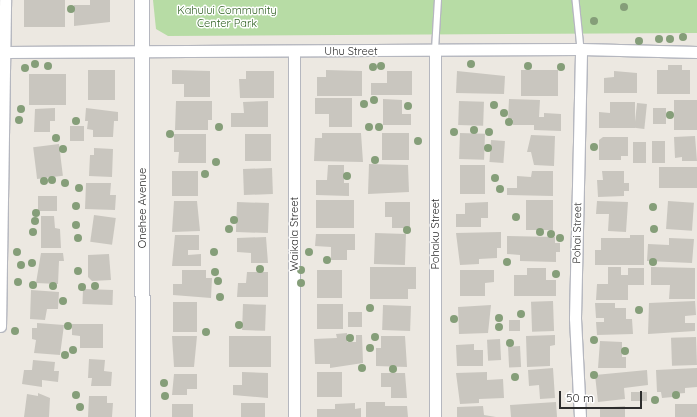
<!DOCTYPE html>
<html>
<head>
<meta charset="utf-8">
<style>
	body { margin:0 }
	#map { position:relative; width:697px; height:417px; overflow:hidden; background:#ece8e1; font-family:Quicksand,sans-serif }
	div>[style] { position:absolute }
	.green>* { inset:0; background:#b7dca5 }
	.building>* { inset:0; background:#c9c6bf; transform-origin:0 0 }
	.roads { filter:drop-shadow(1px 0 #b5b7bf) drop-shadow(-1px 0 #b5b7bf) drop-shadow(0 1px #b5b7bf) drop-shadow(0 -1px #b5b7bf) }
	.service>* { height:5.5px; margin:-2.75px; padding:0 2.75px; transform-origin:2.75px; border-radius:2.75px; background:#fff }
	.minor>* { height:11px; margin:-5.5px; padding:0 5.5px; transform-origin:5.5px; border-radius:5.5px; background:#fff }
	.tertiary>* { height:14px; margin:-7px; padding:0 7px; transform-origin:7px; border-radius:7px; background:#fff }
	.trees>* { width:8px; height:8px; margin:-4px; border-radius:50%; background:#859e79 }
	span { translate:-50% -50%; white-space:nowrap; text-align:center; line-height:1.15; -webkit-text-stroke:3px #fff; paint-order:stroke }
	.park-label { font-size:11px; color:#316224 }
	.street-label { font-size:11px; color:#2d2d2d }
	.scale { position:absolute; left:559px; top:391px; width:83px; height:18px; box-sizing:border-box; border:2px solid #2d2d2d; border-top:0; padding-left:5px; font-size:12px; line-height:14px; white-space:nowrap; color:#2d2d2d; -webkit-text-stroke:3px #fff; paint-order:stroke }
</style>
</head>
<body>
<div id="map">
	<div class="green">
		<i style="clip-path:polygon(153px 0,697px 0,697px 33px,168px 36px,156px 29px)"></i>
	</div>
	<div class="building">
		<i style="left:24px;top:0;width:41px;height:27px"></i>
		<i style="clip-path:polygon(90px 0,110px 0,110px 22px,74px 26px,74px 5px,90px 5px)"></i>
		<i style="clip-path:polygon(668px 65px,682px 65px,682px 70px,690px 70px,690px 94px,657px 94px,657px 70px,668px 70px)"></i>
		<i style="left:88px;top:70px;width:27px;height:30px"></i>
		<i style="clip-path:polygon(172px 70px,210px 71px,210px 97px,184px 97px,184px 84px,172px 84px)"></i>
		<i style="clip-path:polygon(326px 70px,362px 71px,362px 96px,317px 96px,317px 77px,326px 77px)"></i>
		<i style="left:521px;top:70px;width:37px;height:26px"></i>
		<i style="clip-path:polygon(246px 71px,274px 71px,274px 98px,240px 98px,239px 79px,246px 79px)"></i>
		<i style="clip-path:polygon(387px 71px,412px 71px,412px 95px,371px 95px,371px 83px,387px 83px)"></i>
		<i style="clip-path:polygon(457px 71px,505px 76px,504px 94px,456px 93px)"></i>
		<i style="clip-path:polygon(614px 71px,637px 73px,637px 93px,604px 93px,604px 78px,614px 77px)"></i>
		<i style="left:29px;top:74px;width:37px;height:31px"></i>
		<i style="clip-path:polygon(315px 98px,352px 98px,352px 127px,329px 127px,329px 114px,315px 114px)"></i>
		<i style="clip-path:polygon(383px 99px,402px 100px,402px 114px,411px 114px,411px 125px,383px 125px)"></i>
		<i style="clip-path:polygon(509px 99px,540px 100px,539px 117px,544px 117px,544px 113px,561px 114px,561px 131px,534px 130px,534px 125px,513px 125px,513px 119px,508px 119px)"></i>
		<i style="left:674px;top:100px;width:23px;height:30px"></i>
		<i style="clip-path:polygon(176px 101px,212px 101px,212px 120px,208px 120px,208px 130px,175px 130px)"></i>
		<i style="clip-path:polygon(268px 101px,268px 127px,231px 127px,231px 113px,244px 113px,243px 102px)"></i>
		<i style="left:459px;top:101px;width:25px;height:24px;rotate:2deg"></i>
		<i style="clip-path:polygon(610px 102px,635px 102px,635px 128px,599px 128px,599px 112px,610px 113px)"></i>
		<i style="left:637px;top:103px;width:10px;height:25px;rotate:6deg"></i>
		<i style="clip-path:polygon(55px 108px,55px 121px,50px 121px,50px 132px,34px 132px,35px 109px)"></i>
		<i style="clip-path:polygon(86px 108px,118px 112px,118px 121px,114px 121px,113px 137px,93px 137px,93px 130px,87px 129px,88px 121px,85px 121px)"></i>
		<i style="left:653px;top:108px;width:13px;height:16px"></i>
		<i style="left:70px;top:126px;width:14px;height:15px"></i>
		<i style="clip-path:polygon(322px 133px,361px 133px,363px 162px,314px 161px,315px 138px,322px 138px)"></i>
		<i style="left:382px;top:133px;width:27px;height:27px"></i>
		<i style="left:460px;top:133px;width:25px;height:26px;rotate:2deg"></i>
		<i style="clip-path:polygon(174px 134px,206px 134px,206px 163px,178px 163px,179px 152px,174px 152px)"></i>
		<i style="left:271px;top:134px;width:27px;height:26px;rotate:90deg"></i>
		<i style="clip-path:polygon(531px 135px,555px 136px,554px 166px,534px 165px,531px 152px,527px 152px)"></i>
		<i style="clip-path:polygon(695px 136px,697px 161px,682px 161px,682px 157px,675px 158px,674px 137px)"></i>
		<i style="clip-path:polygon(603px 137px,628px 137px,628px 156px,621px 156px,621px 160px,599px 160px,599px 140px)"></i>
		<i style="left:491px;top:140px;width:14px;height:22px;rotate:4deg"></i>
		<i style="left:652px;top:141px;width:13px;height:22px"></i>
		<i style="left:633px;top:142px;width:13px;height:21px"></i>
		<i style="left:59px;top:144px;width:32px;height:26px;rotate:83deg"></i>
		<i style="clip-path:polygon(94px 148px,113px 149px,112px 177px,89px 176px,90px 155px,94px 155px)"></i>
		<i style="clip-path:polygon(369px 164px,408px 165px,409px 192px,368px 194px)"></i>
		<i style="clip-path:polygon(328px 165px,344px 165px,344px 183px,349px 183px,349px 196px,316px 195px,316px 180px,327px 180px)"></i>
		<i style="left:460px;top:165px;width:25px;height:29px"></i>
		<i style="left:659px;top:167px;width:38px;height:21px"></i>
		<i style="left:272px;top:168px;width:26px;height:29px;rotate:88deg"></i>
		<i style="left:172px;top:171px;width:26px;height:25px"></i>
		<i style="clip-path:polygon(532px 171px,553px 171px,553px 196px,507px 195px,507px 188px,517px 188px,517px 176px,531px 177px)"></i>
		<i style="clip-path:polygon(602px 171px,624px 171px,624px 183px,629px 183px,629px 191px,624px 191px,624px 196px,598px 197px,597px 180px,603px 180px)"></i>
		<i style="clip-path:polygon(86px 183px,111px 183px,110px 195px,116px 195px,115px 210px,85px 209px)"></i>
		<i style="left:38px;top:196px;width:19px;height:15px"></i>
		<i style="left:316px;top:200px;width:38px;height:28px"></i>
		<i style="left:526px;top:200px;width:27px;height:30px"></i>
		<i style="clip-path:polygon(174px 201px,197px 201px,200px 231px,172px 232px)"></i>
		<i style="clip-path:polygon(597px 201px,628px 202px,626px 232px,608px 231px,609px 214px,596px 214px)"></i>
		<i style="left:668px;top:201px;width:26px;height:28px;rotate:4deg"></i>
		<i style="left:237px;top:202px;width:32px;height:30px;rotate:2deg"></i>
		<i style="clip-path:polygon(385px 202px,410px 202px,410px 228px,392px 228px,392px 217px,385px 217px)"></i>
		<i style="clip-path:polygon(488px 202px,488px 218px,481px 218px,481px 227px,456px 227px,456px 214px,465px 214px,465px 203px)"></i>
		<i style="left:94px;top:215px;width:22px;height:27px;rotate:8deg"></i>
		<i style="clip-path:polygon(41px 216px,54px 216px,55px 228px,60px 229px,61px 248px,41px 248px)"></i>
		<i style="clip-path:polygon(501px 232px,501px 248px,497px 248px,497px 258px,479px 259px,479px 264px,460px 265px,456px 233px)"></i>
		<i style="left:375px;top:233px;width:31px;height:31px;rotate:2deg"></i>
		<i style="clip-path:polygon(316px 234px,355px 234px,355px 250px,347px 250px,347px 260px,331px 260px,331px 247px,315px 246px)"></i>
		<i style="clip-path:polygon(175px 235px,199px 235px,199px 250px,188px 250px,188px 255px,201px 254px,201px 266px,172px 266px)"></i>
		<i style="clip-path:polygon(630px 235px,644px 235px,644px 265px,595px 265px,595px 250px,601px 250px,601px 238px,630px 238px)"></i>
		<i style="clip-path:polygon(507px 236px,555px 237px,555px 243px,560px 243px,560px 252px,556px 252px,556px 262px,520px 261px,520px 255px,507px 254px)"></i>
		<i style="clip-path:polygon(266px 237px,268px 263px,251px 263px,251px 253px,237px 252px,237px 238px)"></i>
		<i style="clip-path:polygon(669px 238px,694px 239px,692px 263px,647px 261px,648px 244px,669px 245px)"></i>
		<i style="clip-path:polygon(41px 253px,63px 253px,64px 261px,59px 261px,58px 284px,36px 283px)"></i>
		<i style="clip-path:polygon(109px 254px,111px 280px,92px 281px,88px 277px,88px 255px)"></i>
		<i style="clip-path:polygon(370px 267px,416px 267px,416px 289px,408px 289px,408px 299px,370px 299px)"></i>
		<i style="clip-path:polygon(608px 267px,621px 267px,621px 275px,628px 275px,628px 268px,644px 268px,644px 285px,628px 285px,628px 300px,596px 300px,597px 284px,608px 284px)"></i>
		<i style="clip-path:polygon(651px 267px,695px 268px,695px 299px,669px 299px,670px 285px,651px 285px)"></i>
		<i style="clip-path:polygon(527px 268px,546px 268px,546px 280px,556px 280px,556px 296px,514px 296px,514px 275px,527px 275px)"></i>
		<i style="clip-path:polygon(182px 270px,206px 270px,206px 278px,212px 278px,211px 298px,173px 295px,173px 284px,182px 284px)"></i>
		<i style="left:317px;top:270px;width:25px;height:28px"></i>
		<i style="clip-path:polygon(460px 270px,494px 270px,494px 282px,485px 283px,485px 296px,460px 296px)"></i>
		<i style="clip-path:polygon(247px 272px,268px 272px,268px 297px,237px 297px,238px 283px,246px 283px)"></i>
		<i style="left:83px;top:289px;width:30px;height:15px;rotate:2deg"></i>
		<i style="clip-path:polygon(31px 290px,59px 292px,58px 309px,47px 309px,45px 320px,30px 319px)"></i>
		<i style="left:553px;top:301px;width:30px;height:22px;rotate:88deg"></i>
		<i style="clip-path:polygon(695px 301px,696px 315px,685px 316px,685px 323px,695px 323px,695px 331px,648px 334px,649px 303px)"></i>
		<i style="left:173px;top:302px;width:24px;height:30px"></i>
		<i style="clip-path:polygon(595px 303px,615px 303px,615px 308px,626px 308px,626px 319px,632px 319px,633px 334px,597px 335px,596px 322px,604px 322px,604px 318px,596px 318px)"></i>
		<i style="left:243px;top:304px;width:23px;height:26px;rotate:2deg"></i>
		<i style="left:317px;top:304px;width:26px;height:25px"></i>
		<i style="left:383px;top:305px;width:28px;height:25px;rotate:2deg"></i>
		<i style="clip-path:polygon(491px 305px,488px 333px,459px 334px,458px 307px)"></i>
		<i style="left:348px;top:312px;width:14px;height:15px"></i>
		<i style="left:509px;top:320px;width:11px;height:11px"></i>
		<i style="clip-path:polygon(37px 323px,64px 325px,60px 355px,34px 353px,36px 340px,32px 339px,32px 328px,37px 328px)"></i>
		<i style="clip-path:polygon(72px 324px,103px 324px,103px 348px,80px 348px,80px 336px,72px 335px)"></i>
		<i style="clip-path:polygon(347px 333px,347px 342px,356px 342px,356px 335px,362px 335px,363px 363px,330px 368px,330px 364px,315px 364px,314px 339px,337px 338px,336px 334px)"></i>
		<i style="clip-path:polygon(555px 335px,555px 345px,550px 346px,550px 366px,527px 367px,526px 336px)"></i>
		<i style="clip-path:polygon(172px 336px,197px 336px,194px 367px,174px 367px)"></i>
		<i style="left:229px;top:336px;width:42px;height:31px"></i>
		<i style="clip-path:polygon(381px 336px,405px 336px,407px 367px,376px 366px,376px 348px,381px 348px)"></i>
		<i style="left:696px;top:337px;width:28px;height:25px;rotate:88deg"></i>
		<i style="left:500px;top:339px;width:21px;height:13px;rotate:87deg"></i>
		<i style="clip-path:polygon(600px 341px,622px 342px,622px 357px,626px 357px,626px 368px,598px 368px)"></i>
		<i style="clip-path:polygon(474px 344px,474px 350px,483px 350px,483px 366px,457px 366px,456px 345px)"></i>
		<i style="left:520px;top:346px;width:21px;height:12px;rotate:87deg"></i>
		<i style="clip-path:polygon(89px 359px,105px 360px,104px 371px,112px 372px,111px 386px,91px 386px,92px 378px,88px 378px)"></i>
		<i style="clip-path:polygon(33px 360px,55px 362px,54px 371px,59px 371px,58px 382px,42px 380px,42px 387px,22px 384px,24px 370px,32px 370px)"></i>
		<i style="clip-path:polygon(553px 368px,555px 398px,540px 399px,539px 385px,529px 386px,528px 370px)"></i>
		<i style="clip-path:polygon(697px 368px,697px 387px,685px 388px,685px 393px,673px 394px,673px 397px,662px 398px,661px 392px,657px 392px,656px 370px)"></i>
		<i style="clip-path:polygon(647px 370px,648px 385px,624px 388px,625px 399px,598px 402px,595px 375px)"></i>
		<i style="clip-path:polygon(242px 372px,268px 373px,268px 398px,233px 395px,233px 385px,242px 385px)"></i>
		<i style="left:317px;top:372px;width:25px;height:25px"></i>
		<i style="clip-path:polygon(487px 372px,487px 380px,503px 379px,504px 398px,479px 399px,479px 403px,460px 404px,456px 373px)"></i>
		<i style="clip-path:polygon(381px 373px,405px 373px,407px 398px,391px 398px,391px 387px,381px 387px)"></i>
		<i style="clip-path:polygon(174px 374px,197px 374px,197px 389px,187px 389px,187px 395px,172px 395px)"></i>
		<i style="left:647px;top:392px;width:9px;height:16px;rotate:90deg"></i>
		<i style="clip-path:polygon(38px 393px,50px 398px,49px 417px,24px 417px,27px 394px,38px 396px)"></i>
		<i style="clip-path:polygon(89px 396px,107px 396px,107px 403px,113px 403px,112px 417px,88px 417px)"></i>
		<i style="clip-path:polygon(366px 402px,385px 402px,385px 406px,407px 406px,408px 417px,366px 417px)"></i>
		<i style="clip-path:polygon(556px 402px,557px 417px,511px 417px,510px 405px)"></i>
		<i style="left:241px;top:403px;width:24px;height:14px"></i>
		<i style="clip-path:polygon(355px 403px,355px 409px,361px 408px,361px 417px,317px 417px,317px 409px,335px 409px,335px 404px)"></i>
		<i style="left:172px;top:404px;width:21px;height:13px"></i>
		<i style="left:697px;top:404px;width:13px;height:22px;rotate:90deg"></i>
		<i style="clip-path:polygon(483px 406px,484px 415px,496px 417px,457px 417px,457px 407px)"></i>
		<i style="clip-path:polygon(625px 406px,625px 417px,600px 417px,600px 408px)"></i>
	</div>
	<div class="roads">
		<div class="service">
			<i style="left:576px;top:0;width:49px;rotate:84.2deg"></i>
			<i style="left:435px;top:50px;width:50px;rotate:-86.6deg"></i>
		</div>
		<div class="minor">
			<i style="left:435px;top:50px;width:367px;rotate:90deg"></i>
			<i style="left:5px;top:52px;width:576px;rotate:-0.3deg"></i>
			<i style="left:581px;top:49px;width:116px;rotate:1.5deg"></i>
			<i style="left:0;top:326px;width:326px;rotate:-89.1deg"></i>
			<i style="left:294px;top:417px;width:366px;rotate:-90deg"></i>
			<i style="left:580px;top:417px;width:99px;rotate:-92.9deg"></i>
			<i style="left:575px;top:318px;width:269px;rotate:-88.7deg"></i>
		</div>
		<div class="tertiary">
			<i style="left:142px;top:0;width:417px;rotate:89.9deg"></i>
		</div>
	</div>
	<div class="trees">
		<i style="left:624px;top:7px"></i>
		<i style="left:71px;top:9px"></i>
		<i style="left:594px;top:21px"></i>
		<i style="left:683px;top:37px"></i>
		<i style="left:659px;top:39px"></i>
		<i style="left:670px;top:39px"></i>
		<i style="left:639px;top:41px"></i>
		<i style="left:35px;top:64px"></i>
		<i style="left:471px;top:64px"></i>
		<i style="left:48px;top:66px"></i>
		<i style="left:381px;top:66px"></i>
		<i style="left:528px;top:66px"></i>
		<i style="left:373px;top:67px"></i>
		<i style="left:561px;top:67px"></i>
		<i style="left:25px;top:68px"></i>
		<i style="left:374px;top:100px"></i>
		<i style="left:364px;top:104px"></i>
		<i style="left:494px;top:105px"></i>
		<i style="left:408px;top:106px"></i>
		<i style="left:21px;top:109px"></i>
		<i style="left:504px;top:113px"></i>
		<i style="left:670px;top:115px"></i>
		<i style="left:19px;top:120px"></i>
		<i style="left:76px;top:121px"></i>
		<i style="left:509px;top:122px"></i>
		<i style="left:219px;top:127px"></i>
		<i style="left:369px;top:127px"></i>
		<i style="left:379px;top:127px"></i>
		<i style="left:474px;top:130px"></i>
		<i style="left:454px;top:132px"></i>
		<i style="left:489px;top:132px"></i>
		<i style="left:170px;top:134px"></i>
		<i style="left:56px;top:138px"></i>
		<i style="left:418px;top:141px"></i>
		<i style="left:594px;top:147px"></i>
		<i style="left:488px;top:148px"></i>
		<i style="left:63px;top:149px"></i>
		<i style="left:375px;top:160px"></i>
		<i style="left:216px;top:162px"></i>
		<i style="left:205px;top:174px"></i>
		<i style="left:347px;top:176px"></i>
		<i style="left:495px;top:178px"></i>
		<i style="left:52px;top:180px"></i>
		<i style="left:44px;top:181px"></i>
		<i style="left:65px;top:183px"></i>
		<i style="left:79px;top:188px"></i>
		<i style="left:500px;top:189px"></i>
		<i style="left:76px;top:206px"></i>
		<i style="left:653px;top:207px"></i>
		<i style="left:36px;top:213px"></i>
		<i style="left:516px;top:217px"></i>
		<i style="left:234px;top:220px"></i>
		<i style="left:35px;top:221px"></i>
		<i style="left:76px;top:225px"></i>
		<i style="left:229px;top:229px"></i>
		<i style="left:654px;top:229px"></i>
		<i style="left:407px;top:230px"></i>
		<i style="left:33px;top:232px"></i>
		<i style="left:540px;top:232px"></i>
		<i style="left:551px;top:234px"></i>
		<i style="left:78px;top:238px"></i>
		<i style="left:560px;top:238px"></i>
		<i style="left:17px;top:252px"></i>
		<i style="left:214px;top:252px"></i>
		<i style="left:309px;top:252px"></i>
		<i style="left:327px;top:260px"></i>
		<i style="left:507px;top:262px"></i>
		<i style="left:653px;top:262px"></i>
		<i style="left:32px;top:263px"></i>
		<i style="left:21px;top:265px"></i>
		<i style="left:260px;top:269px"></i>
		<i style="left:301px;top:270px"></i>
		<i style="left:78px;top:271px"></i>
		<i style="left:215px;top:272px"></i>
		<i style="left:556px;top:274px"></i>
		<i style="left:218px;top:281px"></i>
		<i style="left:18px;top:282px"></i>
		<i style="left:301px;top:283px"></i>
		<i style="left:33px;top:285px"></i>
		<i style="left:53px;top:286px"></i>
		<i style="left:95px;top:286px"></i>
		<i style="left:82px;top:287px"></i>
		<i style="left:220px;top:297px"></i>
		<i style="left:63px;top:301px"></i>
		<i style="left:370px;top:308px"></i>
		<i style="left:639px;top:310px"></i>
		<i style="left:521px;top:314px"></i>
		<i style="left:499px;top:318px"></i>
		<i style="left:454px;top:319px"></i>
		<i style="left:239px;top:325px"></i>
		<i style="left:68px;top:326px"></i>
		<i style="left:499px;top:327px"></i>
		<i style="left:15px;top:331px"></i>
		<i style="left:206px;top:332px"></i>
		<i style="left:375px;top:337px"></i>
		<i style="left:350px;top:338px"></i>
		<i style="left:594px;top:340px"></i>
		<i style="left:510px;top:343px"></i>
		<i style="left:370px;top:348px"></i>
		<i style="left:73px;top:350px"></i>
		<i style="left:625px;top:351px"></i>
		<i style="left:65px;top:355px"></i>
		<i style="left:362px;top:368px"></i>
		<i style="left:393px;top:369px"></i>
		<i style="left:594px;top:375px"></i>
		<i style="left:515px;top:377px"></i>
		<i style="left:164px;top:383px"></i>
		<i style="left:76px;top:395px"></i>
		<i style="left:676px;top:395px"></i>
		<i style="left:165px;top:396px"></i>
		<i style="left:655px;top:400px"></i>
		<i style="left:80px;top:407px"></i>
	</div>
	<div class="park-label">
		<span style="left:227px;top:17px">Kahului Community<br>Center Park</span>
	</div>
	<div class="street-label">
		<span style="left:351px;top:51px">Uhu Street</span>
		<span style="left:142px;top:208px;rotate:-90deg">Onehee Avenue</span>
		<span style="left:577px;top:233px;rotate:-89deg">Pohai Street</span>
		<span style="left:294px;top:234px;rotate:-90deg">Waikala Street</span>
		<span style="left:435px;top:234px;rotate:-90deg">Pohaku Street</span>
	</div>
	<div class="scale">50 m</div>
</div>
</body>
</html>
